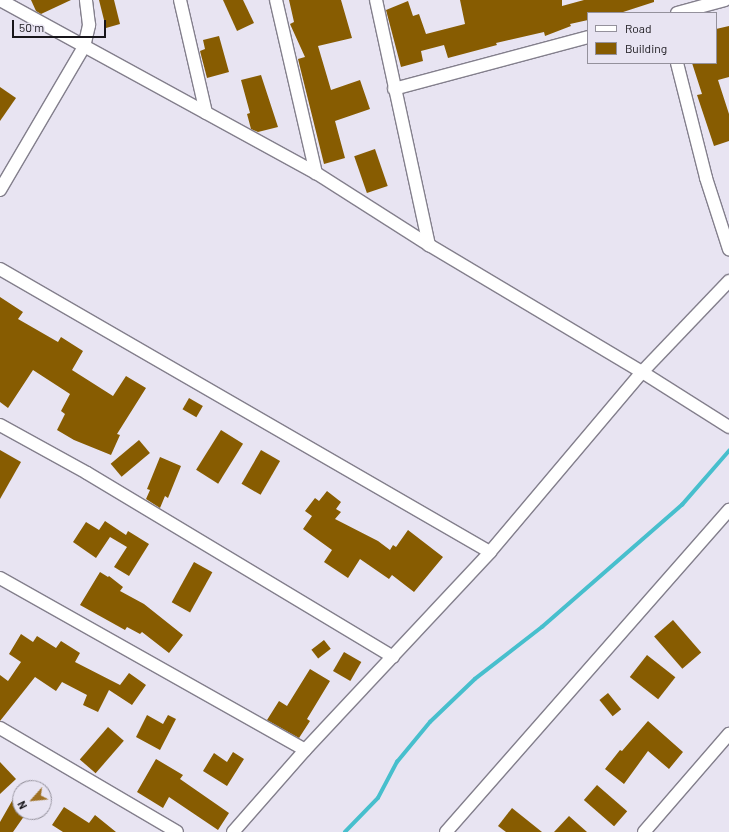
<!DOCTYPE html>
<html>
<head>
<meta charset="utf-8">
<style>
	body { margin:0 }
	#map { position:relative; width:729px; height:832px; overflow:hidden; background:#e8e4f2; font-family:Barlow,sans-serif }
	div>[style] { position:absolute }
	.stream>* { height:3.5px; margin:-1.75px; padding:0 1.75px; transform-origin:1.75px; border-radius:1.75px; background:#47bfcd }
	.building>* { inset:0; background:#875c01; transform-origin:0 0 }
	.roads { filter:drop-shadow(1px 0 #837f8c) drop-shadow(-1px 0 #837f8c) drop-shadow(0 1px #837f8c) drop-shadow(0 -1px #837f8c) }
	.minor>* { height:12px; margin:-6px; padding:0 6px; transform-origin:6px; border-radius:6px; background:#fff }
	span { translate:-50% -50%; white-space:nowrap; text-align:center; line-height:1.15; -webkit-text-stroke:3px #e8e4f2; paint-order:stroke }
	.legend { position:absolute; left:587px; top:12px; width:130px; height:52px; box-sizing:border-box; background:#e8e4f2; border:1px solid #94919c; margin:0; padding:5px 7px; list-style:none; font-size:12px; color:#17151a }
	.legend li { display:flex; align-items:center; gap:8px; height:20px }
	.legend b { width:20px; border:1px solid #94919c }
	.north { position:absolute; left:12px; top:780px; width:40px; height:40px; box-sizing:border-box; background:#e8e4f2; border:1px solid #94919c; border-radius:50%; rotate:243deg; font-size:11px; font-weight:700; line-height:16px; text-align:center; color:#17151a }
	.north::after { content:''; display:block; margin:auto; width:14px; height:18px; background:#9f7123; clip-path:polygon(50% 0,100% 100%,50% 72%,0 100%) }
	.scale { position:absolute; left:12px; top:20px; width:94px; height:18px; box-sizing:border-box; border:2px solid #17151a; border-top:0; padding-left:5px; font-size:12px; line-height:14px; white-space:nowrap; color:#17151a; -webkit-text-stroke:3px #e8e4f2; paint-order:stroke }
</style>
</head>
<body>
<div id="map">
	<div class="stream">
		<i style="left:345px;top:832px;width:47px;rotate:-45.9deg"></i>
		<i style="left:378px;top:798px;width:41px;rotate:-62.2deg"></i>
		<i style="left:397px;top:762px;width:52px;rotate:-50.5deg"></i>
		<i style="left:430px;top:722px;width:62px;rotate:-43.7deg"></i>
		<i style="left:475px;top:679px;width:85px;rotate:-37.8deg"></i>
		<i style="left:542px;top:627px;width:186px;rotate:-41.1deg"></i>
		<i style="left:682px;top:505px;width:72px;rotate:-49deg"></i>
	</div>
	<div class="building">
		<i style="clip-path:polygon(31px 0,71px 0,41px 14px,36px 11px)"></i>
		<i style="clip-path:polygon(99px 0,114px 0,120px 24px,106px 28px)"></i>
		<i style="clip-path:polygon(223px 0,243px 0,254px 23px,237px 31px)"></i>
		<i style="clip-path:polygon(289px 0,341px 0,352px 38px,318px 46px,331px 90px,360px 80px,370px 109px,335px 121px,345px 158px,324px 164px,298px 59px,305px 57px,290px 24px,294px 22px)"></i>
		<i style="clip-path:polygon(460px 0,562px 0,562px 6px,584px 0,654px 0,654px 2px,620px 13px,588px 13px,588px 20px,570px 24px,571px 26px,545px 36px,544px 32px,496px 43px,497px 45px,448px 58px,444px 45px,421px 51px,423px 61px,401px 67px,386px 10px,408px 1px,413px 16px,419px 14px,426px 34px,465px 24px)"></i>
		<i style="clip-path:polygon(729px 26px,729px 77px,718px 80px,729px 114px,729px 141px,714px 146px,697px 95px,702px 94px,692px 63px,716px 63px,716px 29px)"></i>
		<i style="clip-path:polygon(219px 36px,229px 72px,207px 78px,200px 51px,205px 49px,203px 40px)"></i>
		<i style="clip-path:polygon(261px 75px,278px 127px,258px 132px,251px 129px,247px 114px,250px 113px,241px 80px)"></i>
		<i style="clip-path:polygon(0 87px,16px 98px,0 121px)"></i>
		<i style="left:375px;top:149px;width:39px;height:22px;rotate:71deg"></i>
		<i style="clip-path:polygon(0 297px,23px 312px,18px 319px,58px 342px,61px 337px,83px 351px,72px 370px,113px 396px,126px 376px,146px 388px,117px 434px,120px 435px,111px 455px,74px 440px,57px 430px,65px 414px,61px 411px,70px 394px,33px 370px,8px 408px,0 402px)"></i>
		<i style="left:189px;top:398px;width:16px;height:13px;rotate:30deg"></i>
		<i style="left:221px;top:430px;width:26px;height:47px;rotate:32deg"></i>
		<i style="left:139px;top:440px;width:17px;height:37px;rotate:50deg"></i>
		<i style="clip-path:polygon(0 450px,21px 462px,0 499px)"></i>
		<i style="left:261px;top:450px;width:22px;height:39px;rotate:30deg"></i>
		<i style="clip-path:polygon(160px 457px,181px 466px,168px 498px,165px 496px,160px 508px,146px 499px,150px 490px,147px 489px)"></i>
		<i style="clip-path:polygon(327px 491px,341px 502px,336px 509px,341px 512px,335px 519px,378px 541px,390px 550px,393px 545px,396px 547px,408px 530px,443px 557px,414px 592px,392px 575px,389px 579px,360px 559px,348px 578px,324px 562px,332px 550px,303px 529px,312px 516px,305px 511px,315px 498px,319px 501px)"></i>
		<i style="clip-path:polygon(105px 521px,126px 535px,128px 531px,149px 544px,129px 576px,114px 567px,127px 547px,110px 537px,96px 558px,73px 542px,86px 522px,99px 530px)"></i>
		<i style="left:194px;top:562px;width:21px;height:46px;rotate:29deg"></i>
		<i style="clip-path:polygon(100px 572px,108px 577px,109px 576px,123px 587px,120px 591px,144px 604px,183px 635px,169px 653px,142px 632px,140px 634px,127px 627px,125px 630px,80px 605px)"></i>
		<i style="left:673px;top:620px;width:43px;height:25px;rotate:49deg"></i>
		<i style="clip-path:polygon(21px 634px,33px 642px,37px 636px,56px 648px,61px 641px,80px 653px,75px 662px,120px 685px,129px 673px,146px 685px,132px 705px,109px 690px,98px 712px,83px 705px,87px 695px,62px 682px,56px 691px,35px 677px,0 721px,0 675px,8px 681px,21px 662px,9px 654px)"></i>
		<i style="left:324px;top:640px;width:11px;height:16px;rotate:52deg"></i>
		<i style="left:344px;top:652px;width:20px;height:22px;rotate:30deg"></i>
		<i style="left:647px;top:655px;width:36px;height:28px;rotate:38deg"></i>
		<i style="clip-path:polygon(310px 669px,330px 681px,307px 719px,310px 721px,299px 738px,267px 720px,279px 701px,287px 706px)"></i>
		<i style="left:608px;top:693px;width:21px;height:11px;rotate:51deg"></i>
		<i style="clip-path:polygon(147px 715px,163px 724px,168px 715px,176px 719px,160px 750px,136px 737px)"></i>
		<i style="clip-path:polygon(648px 721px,683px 752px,669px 769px,648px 751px,624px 784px,605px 769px,620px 750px,622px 751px)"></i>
		<i style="left:108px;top:727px;width:21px;height:43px;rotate:41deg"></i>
		<i style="clip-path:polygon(233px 752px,244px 759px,227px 786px,203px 771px,214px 753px,227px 762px)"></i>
		<i style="clip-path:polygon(156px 759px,183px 775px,180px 779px,229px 813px,218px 830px,169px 797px,163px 808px,137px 792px)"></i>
		<i style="clip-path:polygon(0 762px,16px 779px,0 794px)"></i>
		<i style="left:597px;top:785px;width:40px;height:20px;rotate:41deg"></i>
		<i style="clip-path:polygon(20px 787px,20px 812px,27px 812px,13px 832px,0 832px,0 822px)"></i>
		<i style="clip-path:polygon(64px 807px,89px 823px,95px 815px,116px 832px,63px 832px,52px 825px)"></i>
		<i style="clip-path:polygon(512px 808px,542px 832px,506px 832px,498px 826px)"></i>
		<i style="clip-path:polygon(569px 816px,587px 832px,554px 832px)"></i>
	</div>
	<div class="roads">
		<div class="minor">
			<i style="left:0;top:0;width:360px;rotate:28.7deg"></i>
			<i style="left:316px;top:173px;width:134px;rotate:32.5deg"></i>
			<i style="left:429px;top:245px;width:248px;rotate:30.8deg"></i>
			<i style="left:642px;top:372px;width:103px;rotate:32.3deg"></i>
			<i style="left:180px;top:0;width:116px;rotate:77deg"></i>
			<i style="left:276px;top:0;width:178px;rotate:77deg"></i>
			<i style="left:376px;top:0;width:251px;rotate:77.8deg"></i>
			<i style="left:677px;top:13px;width:50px;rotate:-15.2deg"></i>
			<i style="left:677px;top:63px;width:119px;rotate:75.8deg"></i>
			<i style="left:706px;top:178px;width:75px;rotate:72.1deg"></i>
			<i style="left:394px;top:89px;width:201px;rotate:-15deg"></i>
			<i style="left:0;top:190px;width:166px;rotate:-59.6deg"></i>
			<i style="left:84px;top:47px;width:23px;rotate:-77deg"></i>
			<i style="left:89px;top:25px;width:25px;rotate:-97deg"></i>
			<i style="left:0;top:269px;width:566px;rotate:30.01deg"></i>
			<i style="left:0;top:425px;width:99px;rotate:28.9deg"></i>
			<i style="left:87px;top:473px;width:357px;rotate:31deg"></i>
			<i style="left:0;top:578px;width:350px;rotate:29.4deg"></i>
			<i style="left:0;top:728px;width:205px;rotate:30.4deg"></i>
			<i style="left:233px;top:832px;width:109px;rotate:-48.7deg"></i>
			<i style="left:305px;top:750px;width:271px;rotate:-46.9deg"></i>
			<i style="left:490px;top:552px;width:236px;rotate:-49.8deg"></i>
			<i style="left:642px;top:372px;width:126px;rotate:-46.3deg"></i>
			<i style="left:446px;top:832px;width:429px;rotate:-48.7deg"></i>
			<i style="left:644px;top:832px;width:130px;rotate:-49.1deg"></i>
		</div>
	</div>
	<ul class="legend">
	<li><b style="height:5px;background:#fff"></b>Road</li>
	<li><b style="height:11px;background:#875c01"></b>Building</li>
	</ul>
	<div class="north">N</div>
	<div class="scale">50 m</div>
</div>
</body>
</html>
